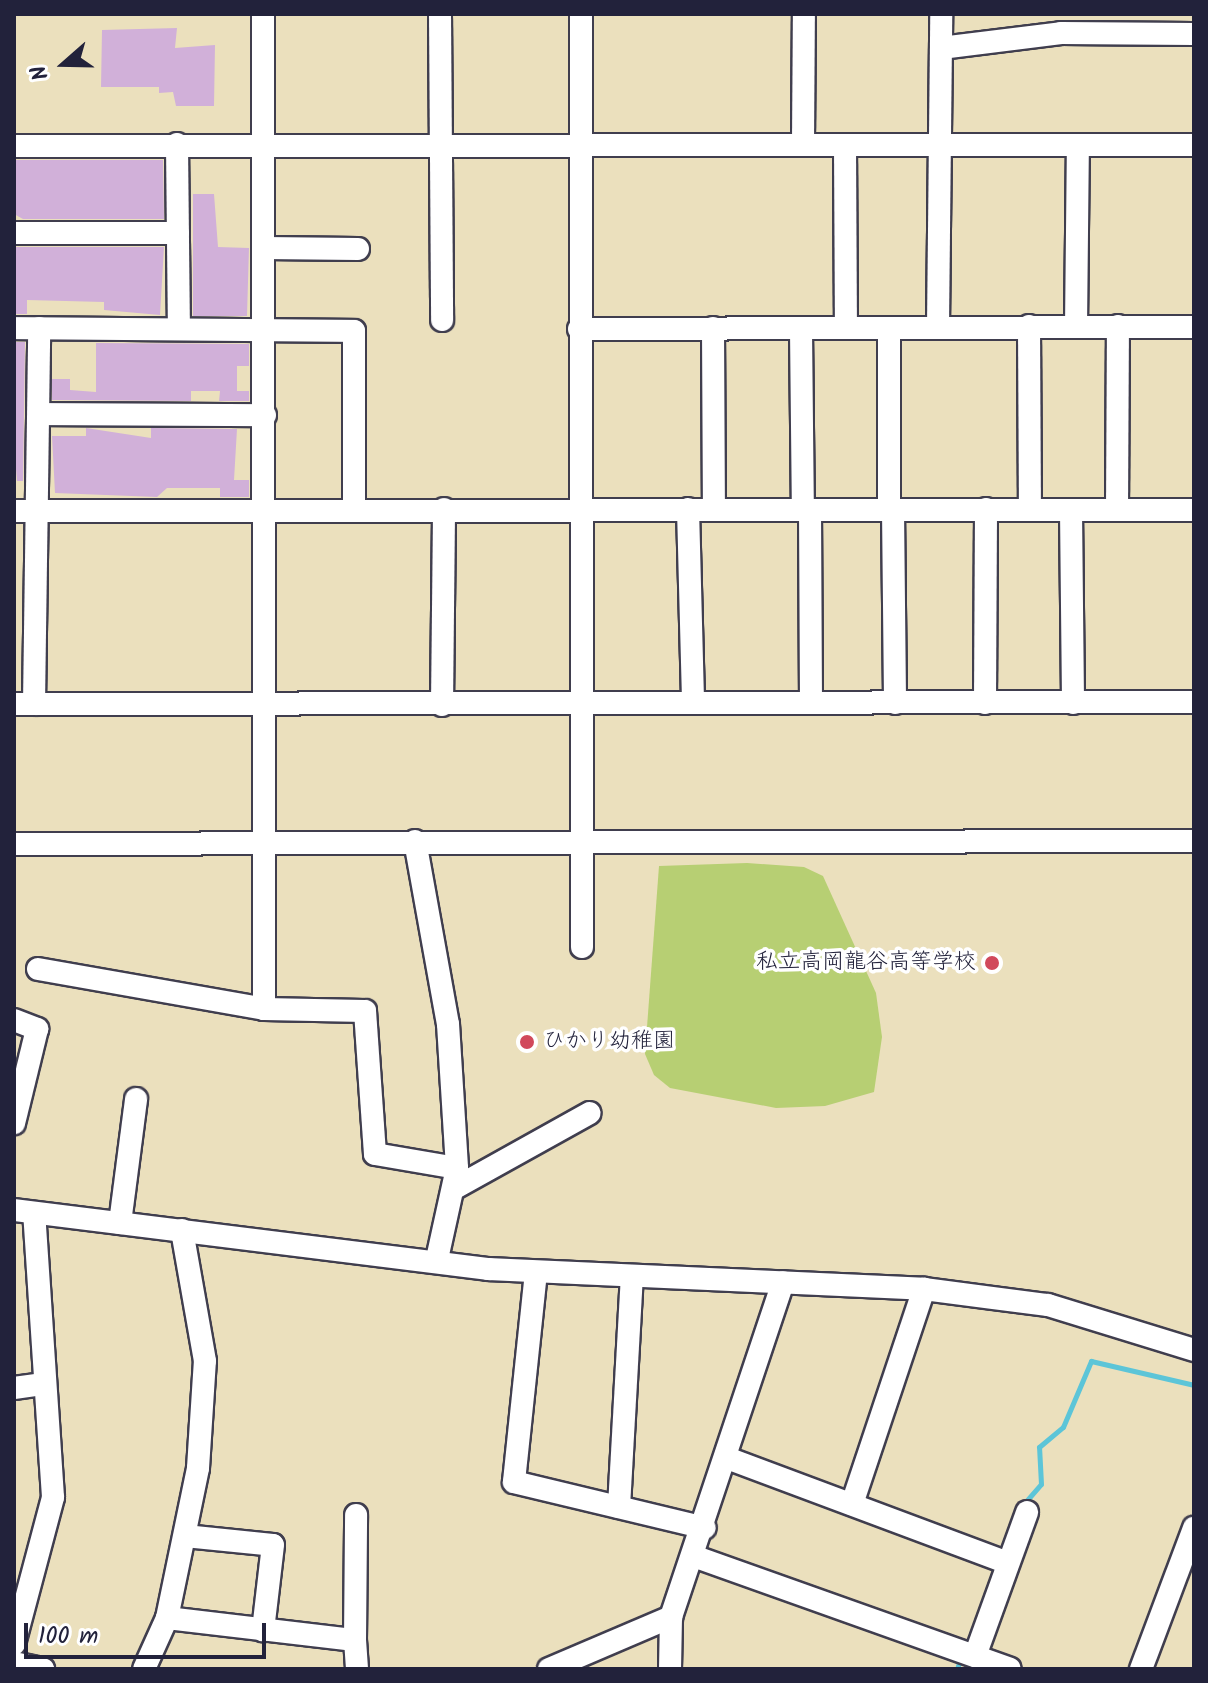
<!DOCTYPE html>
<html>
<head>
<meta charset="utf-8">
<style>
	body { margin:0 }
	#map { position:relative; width:1208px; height:1683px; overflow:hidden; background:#ebe0bd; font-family:Kalam,"Klee One",sans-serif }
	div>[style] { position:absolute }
	.green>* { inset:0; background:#b7cf73 }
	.stream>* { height:5px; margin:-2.5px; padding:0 2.5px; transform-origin:2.5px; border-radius:2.5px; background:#5cc5d8 }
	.building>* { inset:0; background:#d1b0d9 }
	.roads { filter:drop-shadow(2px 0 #403e4e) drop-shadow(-2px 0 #403e4e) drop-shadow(0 2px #403e4e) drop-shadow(0 -2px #403e4e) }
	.minor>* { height:22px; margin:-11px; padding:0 11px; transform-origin:11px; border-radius:11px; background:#fff }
	.dots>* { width:22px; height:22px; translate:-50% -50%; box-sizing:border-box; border:4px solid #fff; border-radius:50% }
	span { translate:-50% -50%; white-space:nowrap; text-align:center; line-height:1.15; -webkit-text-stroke:7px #fff; paint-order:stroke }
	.poi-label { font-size:22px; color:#22223b }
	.right { translate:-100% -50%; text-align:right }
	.left { translate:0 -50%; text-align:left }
	.frame { position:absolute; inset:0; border:16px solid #22223b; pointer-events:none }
	.north { position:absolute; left:24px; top:24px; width:80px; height:80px; -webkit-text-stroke:6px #fff; paint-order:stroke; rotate:250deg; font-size:22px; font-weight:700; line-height:32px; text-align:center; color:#22223b }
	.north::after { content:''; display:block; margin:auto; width:28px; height:36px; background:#22223b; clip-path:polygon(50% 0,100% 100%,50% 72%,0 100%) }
	.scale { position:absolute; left:24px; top:1623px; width:242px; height:36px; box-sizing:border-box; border:4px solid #22223b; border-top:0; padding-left:10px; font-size:24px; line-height:28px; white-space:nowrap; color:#22223b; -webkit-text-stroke:6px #fff; paint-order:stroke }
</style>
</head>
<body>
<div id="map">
	<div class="green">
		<i style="clip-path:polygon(747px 863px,804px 867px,823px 876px,876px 993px,882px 1037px,874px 1092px,825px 1106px,776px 1108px,670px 1088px,654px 1075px,645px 1054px,659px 866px)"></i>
	</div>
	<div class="stream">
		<i style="left:1021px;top:1507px;width:30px;rotate:-49deg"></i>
		<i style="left:1041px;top:1484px;width:37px;rotate:-93deg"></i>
		<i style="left:1039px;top:1447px;width:31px;rotate:-40deg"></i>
		<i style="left:1063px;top:1427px;width:72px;rotate:-67deg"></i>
		<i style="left:1091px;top:1361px;width:106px;rotate:13.1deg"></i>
		<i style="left:957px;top:1669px;width:13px;rotate:-72deg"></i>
	</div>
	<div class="building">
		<i style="clip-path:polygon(177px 28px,175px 48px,215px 45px,214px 106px,176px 106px,173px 92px,159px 93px,159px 87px,101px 87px,102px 30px)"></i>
		<i style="clip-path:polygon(14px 160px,163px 160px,164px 219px,23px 219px,14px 214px)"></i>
		<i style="clip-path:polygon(193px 194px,214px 194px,218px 247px,249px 248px,247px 316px,193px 316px)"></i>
		<i style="clip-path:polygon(14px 247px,164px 247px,160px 315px,104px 310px,104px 302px,27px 300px,27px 314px,14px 314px)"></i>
		<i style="clip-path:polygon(14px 342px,25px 342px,23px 481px,17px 481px,14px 446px)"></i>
		<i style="clip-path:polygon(96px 343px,249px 344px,249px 366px,237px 366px,237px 391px,249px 391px,249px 401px,219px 401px,220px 391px,191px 391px,191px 401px,52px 400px,52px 379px,70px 379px,70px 390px,96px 392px)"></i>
		<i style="clip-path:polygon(86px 428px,151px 438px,151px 428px,237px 429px,234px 480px,249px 480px,249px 497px,220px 497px,220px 488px,167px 488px,157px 497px,55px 493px,52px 436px,86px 436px)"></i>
	</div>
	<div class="roads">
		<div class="minor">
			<i style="left:263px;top:14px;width:995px;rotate:89.94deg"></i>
			<i style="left:440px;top:14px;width:306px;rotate:89.6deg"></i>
			<i style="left:581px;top:14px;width:933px;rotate:89.94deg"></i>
			<i style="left:941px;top:48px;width:121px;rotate:-7.1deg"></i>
			<i style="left:1061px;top:33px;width:133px;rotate:0.4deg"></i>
			<i style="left:803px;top:143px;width:129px;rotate:-89.6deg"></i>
			<i style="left:177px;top:144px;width:182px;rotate:89.4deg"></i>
			<i style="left:845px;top:145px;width:182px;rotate:89.7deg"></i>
			<i style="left:14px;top:146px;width:1180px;rotate:-0.05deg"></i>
			<i style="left:14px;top:233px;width:164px"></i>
			<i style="left:264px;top:248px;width:94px;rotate:0.6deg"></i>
			<i style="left:938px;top:326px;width:312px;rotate:-89.4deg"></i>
			<i style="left:1029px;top:326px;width:184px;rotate:89.7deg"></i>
			<i style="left:1076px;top:327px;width:182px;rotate:-89.4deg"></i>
			<i style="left:14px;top:328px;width:340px;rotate:0.5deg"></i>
			<i style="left:354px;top:331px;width:179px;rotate:90deg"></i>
			<i style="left:713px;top:328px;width:181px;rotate:89.7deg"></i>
			<i style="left:579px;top:329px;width:615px;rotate:-0.19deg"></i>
			<i style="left:889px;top:329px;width:180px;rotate:90deg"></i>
			<i style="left:801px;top:330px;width:181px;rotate:89.4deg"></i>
			<i style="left:40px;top:414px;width:225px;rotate:0.3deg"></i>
			<i style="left:688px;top:509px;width:194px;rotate:88.5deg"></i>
			<i style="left:893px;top:509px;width:194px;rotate:89.4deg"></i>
			<i style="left:810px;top:510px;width:193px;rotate:89.7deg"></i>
			<i style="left:1071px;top:510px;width:193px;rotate:89.4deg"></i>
			<i style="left:1117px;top:510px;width:184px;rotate:-89.7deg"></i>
			<i style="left:14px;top:511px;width:1180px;rotate:-0.05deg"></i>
			<i style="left:985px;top:703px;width:194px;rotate:-89.7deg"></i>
			<i style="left:14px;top:704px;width:1180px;rotate:-0.1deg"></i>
			<i style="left:34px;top:704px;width:376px;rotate:-89.2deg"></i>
			<i style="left:442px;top:705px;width:196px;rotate:-89.4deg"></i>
			<i style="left:415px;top:841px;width:186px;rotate:79.8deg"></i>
			<i style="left:448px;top:1024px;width:144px;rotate:86.4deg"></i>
			<i style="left:457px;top:1168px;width:93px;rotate:102.4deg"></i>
			<i style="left:14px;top:844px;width:1180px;rotate:-0.15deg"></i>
			<i style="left:38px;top:969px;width:230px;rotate:10deg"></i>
			<i style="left:264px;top:1009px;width:101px;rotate:1.1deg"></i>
			<i style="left:365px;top:1011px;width:143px;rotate:86deg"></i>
			<i style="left:375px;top:1154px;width:83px;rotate:9.7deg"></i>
			<i style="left:14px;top:1020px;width:25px;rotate:21deg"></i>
			<i style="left:37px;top:1029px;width:97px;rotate:103.7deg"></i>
			<i style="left:455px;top:1188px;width:154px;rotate:-29.1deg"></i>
			<i style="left:14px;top:1210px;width:478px;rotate:7.1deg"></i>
			<i style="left:488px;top:1269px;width:436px;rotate:2.6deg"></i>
			<i style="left:924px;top:1289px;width:125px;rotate:7.4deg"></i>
			<i style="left:1048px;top:1305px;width:153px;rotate:17.1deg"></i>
			<i style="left:120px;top:1223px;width:125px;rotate:-82.6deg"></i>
			<i style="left:536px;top:1272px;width:211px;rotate:96deg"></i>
			<i style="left:514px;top:1482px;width:196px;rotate:13.5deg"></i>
			<i style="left:14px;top:1388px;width:30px;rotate:-8deg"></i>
			<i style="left:727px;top:1458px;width:300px;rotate:20.5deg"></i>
			<i style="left:852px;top:1504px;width:227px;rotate:-71.5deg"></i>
			<i style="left:619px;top:1507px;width:231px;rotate:-86.8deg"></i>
			<i style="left:185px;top:1536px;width:88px;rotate:5.8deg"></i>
			<i style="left:273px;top:1545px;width:86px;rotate:96.7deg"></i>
			<i style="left:696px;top:1557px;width:333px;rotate:19.6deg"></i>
			<i style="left:167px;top:1618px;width:189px;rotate:6.7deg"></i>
			<i style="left:355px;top:1640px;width:29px;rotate:86deg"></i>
			<i style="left:355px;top:1640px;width:125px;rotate:-89.5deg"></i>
			<i style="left:14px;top:1644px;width:152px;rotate:-75.1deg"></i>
			<i style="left:53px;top:1497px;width:284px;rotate:-93.8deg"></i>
			<i style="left:975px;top:1656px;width:153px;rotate:-70.1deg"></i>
			<i style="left:14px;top:1663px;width:30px;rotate:12deg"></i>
			<i style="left:144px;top:1669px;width:56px;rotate:-65.7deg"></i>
			<i style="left:167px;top:1618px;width:153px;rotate:-78.3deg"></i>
			<i style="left:198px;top:1468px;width:107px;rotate:-86.3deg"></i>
			<i style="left:205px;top:1361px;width:133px;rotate:-100deg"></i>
			<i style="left:549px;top:1669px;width:133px;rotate:-23.1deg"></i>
			<i style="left:671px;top:1617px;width:353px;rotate:-71.5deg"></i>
			<i style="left:670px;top:1669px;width:52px;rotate:-88.9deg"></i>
			<i style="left:1141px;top:1669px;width:151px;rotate:-69.4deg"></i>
		</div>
	</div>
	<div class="dots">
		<i style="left:992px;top:963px;background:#d1495b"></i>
		<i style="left:527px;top:1042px;background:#d1495b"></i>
	</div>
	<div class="poi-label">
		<span class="right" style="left:976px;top:963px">私立高岡龍谷高等学校</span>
		<span class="left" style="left:543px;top:1042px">ひかり幼稚園</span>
	</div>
	<div class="frame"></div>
	<div class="north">N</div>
	<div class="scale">100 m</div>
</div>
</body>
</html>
